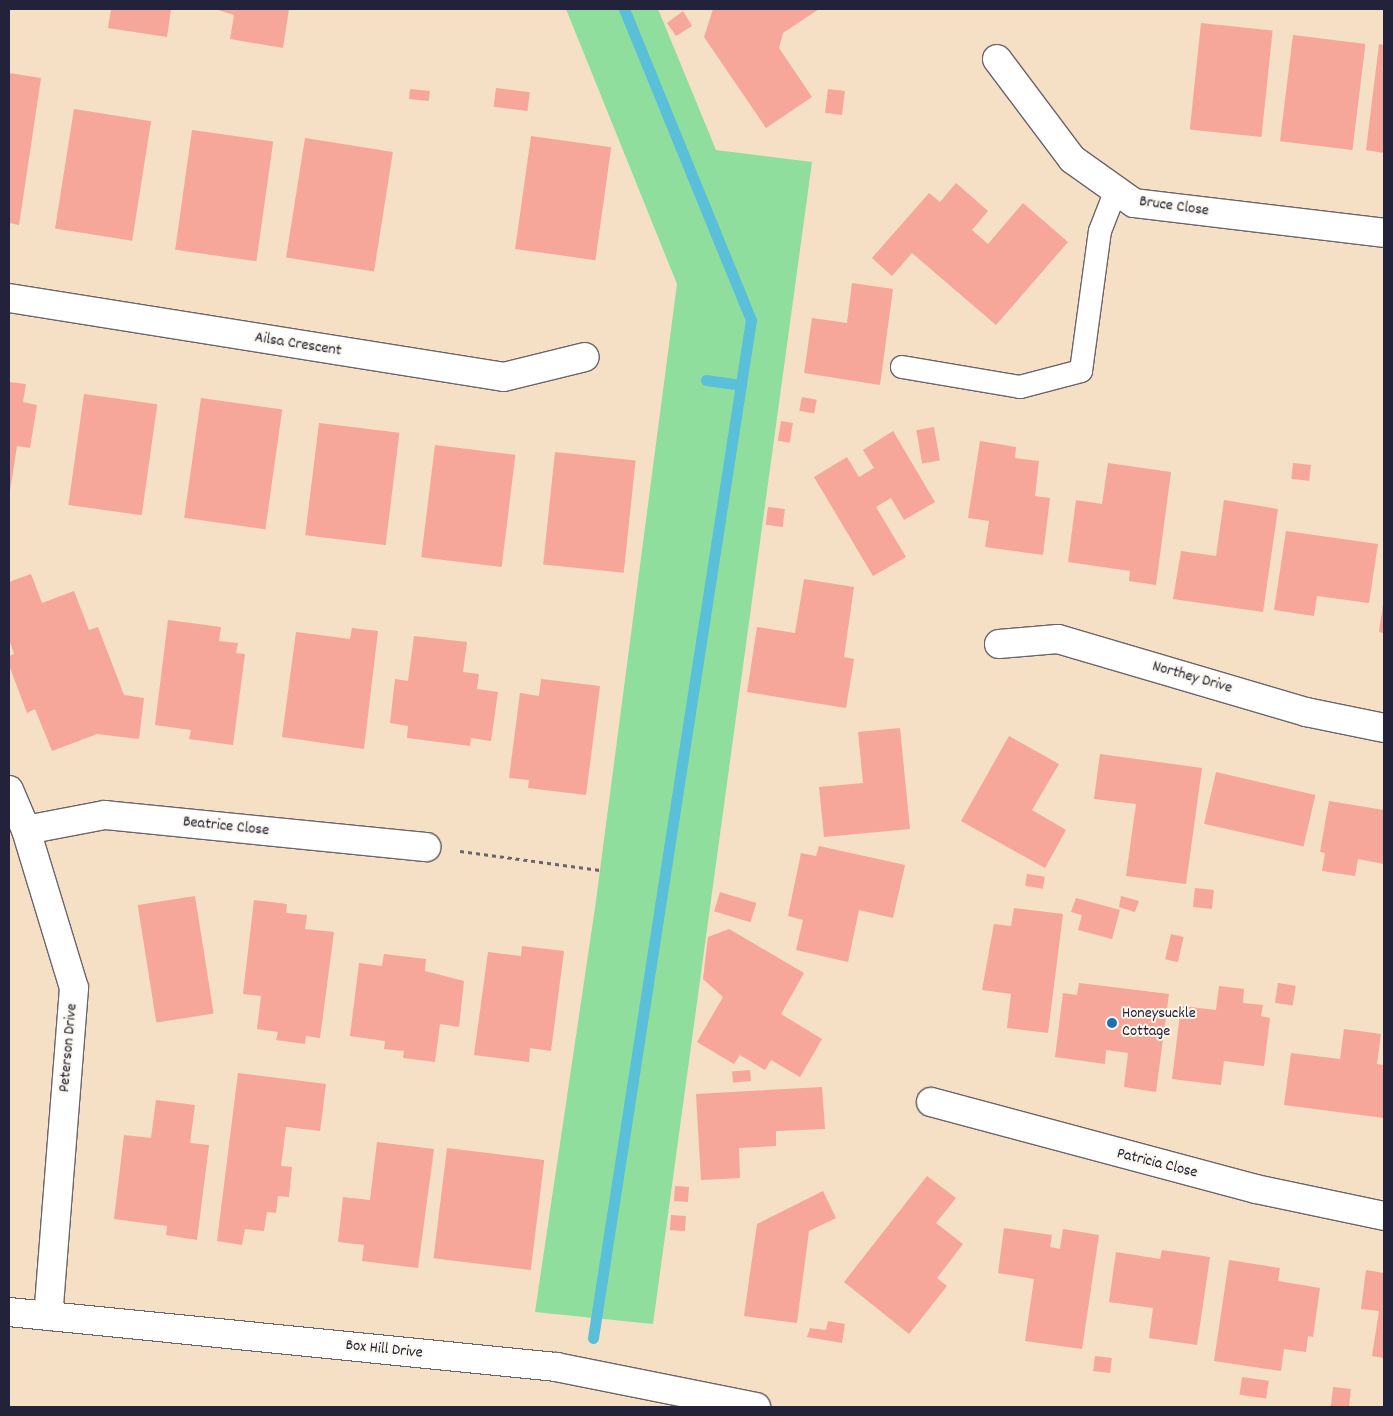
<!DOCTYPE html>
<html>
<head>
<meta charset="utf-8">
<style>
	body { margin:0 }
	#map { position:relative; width:1393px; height:1416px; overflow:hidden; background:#f5dfc5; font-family:Dekko,sans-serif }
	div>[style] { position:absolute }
	.green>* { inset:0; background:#8fde9d }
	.stream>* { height:11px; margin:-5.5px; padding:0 5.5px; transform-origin:5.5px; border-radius:5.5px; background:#5abfd8 }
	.building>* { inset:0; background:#f6a799; transform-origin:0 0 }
	.path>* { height:3px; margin-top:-1.5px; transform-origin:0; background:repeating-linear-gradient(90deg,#6c646b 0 4px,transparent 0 8px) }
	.roads { filter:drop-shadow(1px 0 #6c646b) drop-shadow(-1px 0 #6c646b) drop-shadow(0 1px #6c646b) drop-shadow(0 -1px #6c646b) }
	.service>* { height:22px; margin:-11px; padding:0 11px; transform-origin:11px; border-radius:11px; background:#fff }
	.minor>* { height:28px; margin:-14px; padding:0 14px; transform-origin:14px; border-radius:14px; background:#fff }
	.dots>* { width:14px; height:14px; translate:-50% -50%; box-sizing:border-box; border:2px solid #fbf7ec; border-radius:50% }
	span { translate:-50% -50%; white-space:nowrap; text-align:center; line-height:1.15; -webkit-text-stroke:4px #fbf7ec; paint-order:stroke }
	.street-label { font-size:16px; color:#22223b }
	.poi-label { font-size:16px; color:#22223b }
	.left { translate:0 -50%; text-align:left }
	.frame { position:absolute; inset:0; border:10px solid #22223b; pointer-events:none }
</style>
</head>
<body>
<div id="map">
	<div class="green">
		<i style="clip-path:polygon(566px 9px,658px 9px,716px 150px,812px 162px,653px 1324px,535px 1312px,595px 908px,677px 284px)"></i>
	</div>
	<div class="stream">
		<i style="left:706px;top:380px;width:35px;rotate:8deg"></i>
		<i style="left:593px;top:1338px;width:1030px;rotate:-81.18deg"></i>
		<i style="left:751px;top:320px;width:336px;rotate:-112.2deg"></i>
	</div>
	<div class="building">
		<i style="clip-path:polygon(111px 9px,171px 9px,167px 37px,108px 28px)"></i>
		<i style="clip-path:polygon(215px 9px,289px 9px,283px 48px,230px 39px,234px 15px)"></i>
		<i style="clip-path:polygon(713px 9px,819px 9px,783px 33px,779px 48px,812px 97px,766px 128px,704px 37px)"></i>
		<i style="clip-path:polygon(683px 11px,692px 26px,676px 36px,667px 23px)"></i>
		<i style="left:1201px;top:23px;width:72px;height:107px;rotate:6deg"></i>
		<i style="left:1293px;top:35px;width:73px;height:107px;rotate:7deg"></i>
		<i style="clip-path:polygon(1379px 44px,1384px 45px,1384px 153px,1366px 150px)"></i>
		<i style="clip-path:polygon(9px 73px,41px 78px,19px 225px,9px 223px)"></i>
		<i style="left:496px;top:88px;width:34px;height:19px;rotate:7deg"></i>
		<i style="left:410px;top:89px;width:20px;height:10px;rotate:6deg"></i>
		<i style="left:828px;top:89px;width:17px;height:24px;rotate:7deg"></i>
		<i style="left:74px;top:109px;width:78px;height:121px;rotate:9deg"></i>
		<i style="left:192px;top:130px;width:82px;height:121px;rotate:8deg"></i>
		<i style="left:531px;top:136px;width:81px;height:114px;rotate:8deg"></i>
		<i style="left:305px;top:138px;width:89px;height:121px;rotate:9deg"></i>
		<i style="clip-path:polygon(956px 183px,988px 211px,972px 230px,988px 244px,1023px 203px,1068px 242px,996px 325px,912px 253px,892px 276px,872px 258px,929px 193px,940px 202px)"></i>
		<i style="clip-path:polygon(852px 283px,893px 289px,880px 385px,804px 373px,812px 318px,847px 323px)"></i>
		<i style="clip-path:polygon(9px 382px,26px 384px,23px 402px,37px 405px,30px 448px,17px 446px,10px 491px)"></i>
		<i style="left:84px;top:394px;width:74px;height:112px;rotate:8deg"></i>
		<i style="left:802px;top:397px;width:15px;height:14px;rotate:11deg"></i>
		<i style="left:201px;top:398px;width:82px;height:121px;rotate:8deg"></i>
		<i style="left:781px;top:421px;width:12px;height:20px;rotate:9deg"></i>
		<i style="left:319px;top:423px;width:81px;height:113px;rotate:7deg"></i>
		<i style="left:934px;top:427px;width:34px;height:18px;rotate:80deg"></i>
		<i style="clip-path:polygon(893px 431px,935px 502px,904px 520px,891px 498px,876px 507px,906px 557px,873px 576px,814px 477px,847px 457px,859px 477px,874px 468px,863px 450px)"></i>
		<i style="clip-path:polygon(980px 441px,1016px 447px,1015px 458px,1039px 461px,1035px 496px,1050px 498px,1043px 555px,985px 547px,989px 521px,968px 518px)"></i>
		<i style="left:435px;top:445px;width:81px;height:113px;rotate:7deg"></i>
		<i style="left:555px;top:452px;width:81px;height:113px;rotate:6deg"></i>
		<i style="clip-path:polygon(1108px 463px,1171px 472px,1156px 585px,1129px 581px,1130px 571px,1068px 562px,1076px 500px,1102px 504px)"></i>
		<i style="left:1293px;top:463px;width:18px;height:16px;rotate:6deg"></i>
		<i style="clip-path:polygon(1224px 500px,1278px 509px,1263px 612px,1173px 599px,1181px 551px,1216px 556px)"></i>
		<i style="left:768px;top:507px;width:17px;height:18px;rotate:7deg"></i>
		<i style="clip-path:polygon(1286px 531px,1378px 544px,1369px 603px,1317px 596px,1314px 616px,1274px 610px)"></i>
		<i style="clip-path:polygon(31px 574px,42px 603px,74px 591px,89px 630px,98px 627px,124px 695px,144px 698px,139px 739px,97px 734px,52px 751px,35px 709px,27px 713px,9px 665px,9px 656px,14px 654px,9px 639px,9px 582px)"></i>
		<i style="clip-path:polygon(804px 579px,854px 587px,844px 657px,854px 659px,846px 708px,747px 692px,757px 627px,795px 633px)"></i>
		<i style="clip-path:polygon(1383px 604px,1384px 604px,1384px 633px,1379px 632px)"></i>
		<i style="clip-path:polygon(168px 620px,221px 627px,219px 641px,238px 643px,236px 653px,245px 654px,233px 745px,189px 739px,191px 730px,155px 725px)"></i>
		<i style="clip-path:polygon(352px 628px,378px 631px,364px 749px,282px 737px,296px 632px,350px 639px)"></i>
		<i style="clip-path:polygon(414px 636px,467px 642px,463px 672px,479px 674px,477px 689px,498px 692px,491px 741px,471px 738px,470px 746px,407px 738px,408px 726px,390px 723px,395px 679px,408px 681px)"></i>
		<i style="clip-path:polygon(541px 679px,600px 686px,586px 795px,528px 788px,529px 780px,509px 778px,520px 693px,539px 696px)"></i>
		<i style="clip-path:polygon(900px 728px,910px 829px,824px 837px,819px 787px,863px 783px,858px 732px)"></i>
		<i style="clip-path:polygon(1009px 736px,1059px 764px,1032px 810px,1066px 830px,1045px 868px,961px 821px)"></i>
		<i style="clip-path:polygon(1100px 754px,1202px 768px,1186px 884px,1126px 876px,1136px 804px,1094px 799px)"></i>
		<i style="left:1216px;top:772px;width:102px;height:53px;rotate:13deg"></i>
		<i style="clip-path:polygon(1329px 801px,1384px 810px,1384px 864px,1358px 859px,1355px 876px,1322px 871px,1325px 853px,1320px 852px)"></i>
		<i style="clip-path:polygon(819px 846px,905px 865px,893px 918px,859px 910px,848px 962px,796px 950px,803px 920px,788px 916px,801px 853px,816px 856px)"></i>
		<i style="left:1027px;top:874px;width:18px;height:12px;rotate:9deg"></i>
		<i style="left:1195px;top:888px;width:19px;height:19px;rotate:6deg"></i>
		<i style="left:720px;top:892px;width:38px;height:20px;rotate:17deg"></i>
		<i style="left:195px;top:896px;width:119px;height:58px;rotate:81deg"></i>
		<i style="clip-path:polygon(1121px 896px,1139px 901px,1135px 912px,1119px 907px)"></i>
		<i style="clip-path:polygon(1076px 898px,1120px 910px,1112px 939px,1078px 930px,1082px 915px,1071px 912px)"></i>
		<i style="clip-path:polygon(254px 900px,287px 904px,286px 913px,307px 915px,305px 929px,334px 932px,320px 1038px,306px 1036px,305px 1044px,276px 1040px,278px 1032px,257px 1029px,261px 996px,243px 994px)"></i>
		<i style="clip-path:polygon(1014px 908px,1063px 914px,1048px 1033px,1007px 1028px,1011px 994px,982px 990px,994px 924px,1011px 926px)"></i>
		<i style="clip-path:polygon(729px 929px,804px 973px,781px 1014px,822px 1039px,800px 1077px,771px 1060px,765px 1070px,740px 1055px,734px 1064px,697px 1042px,723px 997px,703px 979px,708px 937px)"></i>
		<i style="left:1171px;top:934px;width:13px;height:26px;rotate:13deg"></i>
		<i style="clip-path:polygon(522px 946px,564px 951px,551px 1051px,530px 1048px,529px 1062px,474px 1055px,488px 952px,521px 956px)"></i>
		<i style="clip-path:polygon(384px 954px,426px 959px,425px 971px,464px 981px,459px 1027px,440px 1024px,435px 1062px,403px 1058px,404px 1051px,384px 1049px,385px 1041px,350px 1036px,359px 963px,382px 966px)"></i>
		<i style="clip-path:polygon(1079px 983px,1169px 994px,1156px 1092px,1124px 1087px,1128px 1053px,1106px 1050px,1105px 1064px,1055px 1057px,1063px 993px,1077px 995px)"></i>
		<i style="left:1278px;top:983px;width:18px;height:20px;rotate:9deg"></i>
		<i style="clip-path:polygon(1219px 986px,1244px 989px,1243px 1003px,1263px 1005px,1261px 1016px,1270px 1018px,1264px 1066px,1224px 1061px,1221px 1085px,1172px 1079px,1181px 1006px,1216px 1010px)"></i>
		<i style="clip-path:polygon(1344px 1029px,1381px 1034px,1377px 1064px,1384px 1065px,1384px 1118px,1284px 1105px,1291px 1053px,1340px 1059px)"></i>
		<i style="left:750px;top:1070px;width:11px;height:18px;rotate:85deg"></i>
		<i style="clip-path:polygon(238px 1073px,326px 1084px,320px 1131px,286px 1127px,281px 1166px,292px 1167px,289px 1197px,278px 1196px,276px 1213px,267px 1212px,264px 1231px,245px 1229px,242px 1245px,217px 1241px)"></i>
		<i style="clip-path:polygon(822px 1087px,825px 1129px,776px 1131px,776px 1146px,739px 1148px,740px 1178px,701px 1180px,696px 1094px)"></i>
		<i style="clip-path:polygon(156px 1100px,195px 1105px,190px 1143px,209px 1145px,197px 1240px,166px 1235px,167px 1226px,114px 1219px,124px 1135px,151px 1138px)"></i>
		<i style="clip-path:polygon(377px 1142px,434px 1149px,418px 1268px,362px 1261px,364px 1245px,338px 1242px,343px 1197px,370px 1200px)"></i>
		<i style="left:447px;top:1148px;width:98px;height:111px;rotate:7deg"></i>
		<i style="clip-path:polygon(927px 1176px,956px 1198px,936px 1223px,963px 1244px,937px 1278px,947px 1286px,909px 1334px,844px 1282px)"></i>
		<i style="left:675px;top:1186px;width:14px;height:15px;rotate:4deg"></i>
		<i style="clip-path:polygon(823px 1191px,836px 1218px,809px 1231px,797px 1323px,744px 1316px,757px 1224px)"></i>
		<i style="left:671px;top:1215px;width:15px;height:15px;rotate:4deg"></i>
		<i style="clip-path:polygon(1004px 1228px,1052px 1235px,1050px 1247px,1060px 1249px,1063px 1229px,1099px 1235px,1082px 1349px,1025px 1341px,1034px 1279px,998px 1273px)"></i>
		<i style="clip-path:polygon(1162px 1250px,1210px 1257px,1197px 1345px,1149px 1338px,1153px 1308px,1109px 1302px,1116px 1252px,1160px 1259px)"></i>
		<i style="clip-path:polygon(1229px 1260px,1280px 1268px,1278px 1281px,1320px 1288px,1313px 1337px,1308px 1336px,1306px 1352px,1284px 1349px,1281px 1371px,1214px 1361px)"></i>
		<i style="clip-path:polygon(1366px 1270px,1384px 1273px,1384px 1358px,1372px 1356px,1379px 1311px,1361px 1309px)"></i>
		<i style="clip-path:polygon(828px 1321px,845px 1324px,842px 1343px,807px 1337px,810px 1328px,826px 1330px)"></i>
		<i style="left:1095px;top:1356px;width:17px;height:15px;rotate:7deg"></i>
		<i style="left:1242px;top:1377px;width:27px;height:18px;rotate:8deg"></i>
		<i style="left:1333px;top:1387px;width:18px;height:19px;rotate:6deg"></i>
	</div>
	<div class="path">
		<i style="left:460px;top:851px;width:141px;rotate:7.7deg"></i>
	</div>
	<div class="roads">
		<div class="service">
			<i style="left:902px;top:367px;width:120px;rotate:9.6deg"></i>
			<i style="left:1020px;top:387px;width:63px;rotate:-14.7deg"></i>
			<i style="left:1081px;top:371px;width:141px;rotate:-82.3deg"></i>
			<i style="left:1100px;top:231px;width:44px;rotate:-68.7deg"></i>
		</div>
		<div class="minor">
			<i style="left:997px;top:59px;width:125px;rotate:53.1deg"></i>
			<i style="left:1072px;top:159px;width:76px;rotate:35.4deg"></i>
			<i style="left:1134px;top:203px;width:252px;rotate:6.8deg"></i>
			<i style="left:9px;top:298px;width:501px;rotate:9.07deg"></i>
			<i style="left:504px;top:377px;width:83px;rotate:-13.9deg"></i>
			<i style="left:999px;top:644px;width:59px;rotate:-4.8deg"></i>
			<i style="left:1058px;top:639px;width:259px;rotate:16.4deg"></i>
			<i style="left:1306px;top:712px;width:80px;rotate:11.6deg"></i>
			<i style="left:9px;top:790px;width:43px;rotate:67deg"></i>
			<i style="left:26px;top:830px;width:165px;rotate:73.1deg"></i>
			<i style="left:74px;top:988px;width:329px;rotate:94.5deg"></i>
			<i style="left:26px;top:830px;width:80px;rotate:-10.8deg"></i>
			<i style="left:105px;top:815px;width:323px;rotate:5.7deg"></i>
			<i style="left:931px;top:1102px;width:336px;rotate:15deg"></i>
			<i style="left:1256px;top:1189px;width:131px;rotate:11.9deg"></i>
			<i style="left:9px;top:1312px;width:550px;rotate:5.74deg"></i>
			<i style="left:556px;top:1367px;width:204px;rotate:11.3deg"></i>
		</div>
	</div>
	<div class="dots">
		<i style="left:1112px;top:1023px;background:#1f6fb2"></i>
	</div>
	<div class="street-label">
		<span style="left:1174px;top:207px;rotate:8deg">Bruce Close</span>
		<span style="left:298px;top:345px;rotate:9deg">Ailsa Crescent</span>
		<span style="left:1192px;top:678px;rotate:16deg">Northey Drive</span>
		<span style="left:226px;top:827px;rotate:6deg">Beatrice Close</span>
		<span style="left:69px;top:1048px;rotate:-85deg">Peterson Drive</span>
		<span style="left:1157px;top:1164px;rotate:14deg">Patricia Close</span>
		<span style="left:384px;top:1350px;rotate:6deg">Box Hill Drive</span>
	</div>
	<div class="poi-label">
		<span class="left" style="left:1122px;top:1023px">Honeysuckle<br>Cottage</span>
	</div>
	<div class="frame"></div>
</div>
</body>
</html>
